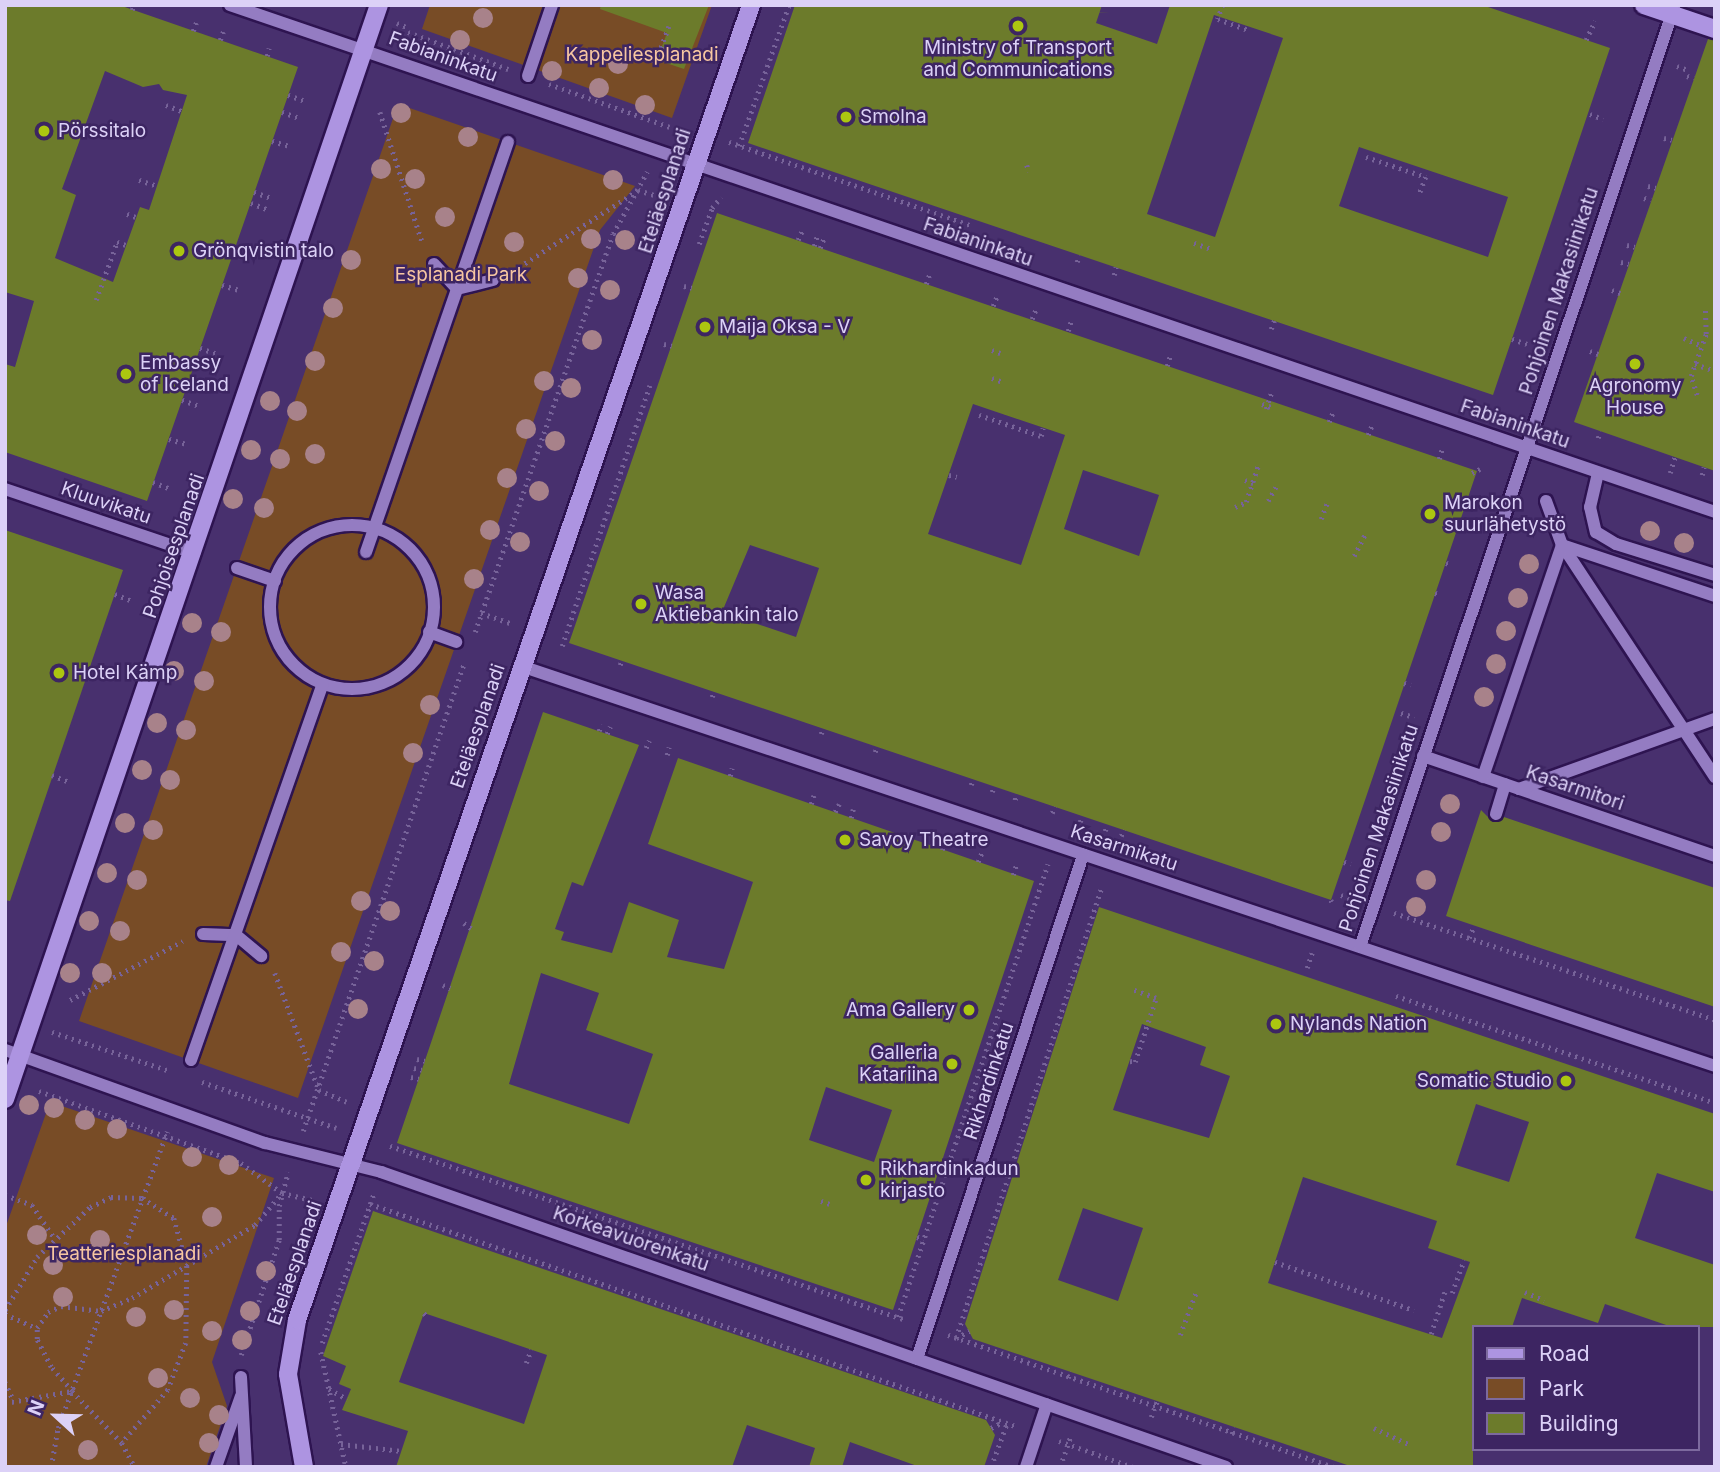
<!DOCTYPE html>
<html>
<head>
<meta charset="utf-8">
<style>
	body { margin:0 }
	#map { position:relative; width:1720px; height:1472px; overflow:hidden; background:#48306e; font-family:Inter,sans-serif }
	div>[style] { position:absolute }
	.green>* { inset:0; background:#784c26 }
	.building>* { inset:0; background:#6c7b2b }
	.path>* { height:4.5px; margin-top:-2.25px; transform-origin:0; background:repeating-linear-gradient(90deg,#776399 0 2px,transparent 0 7px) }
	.roads { filter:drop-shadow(2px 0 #2e1451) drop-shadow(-2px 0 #2e1451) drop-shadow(0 2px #2e1451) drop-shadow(0 -2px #2e1451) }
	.minor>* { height:12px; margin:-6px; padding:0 6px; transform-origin:6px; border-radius:6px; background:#947cc2 }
	.minor>.ring { margin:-6px; padding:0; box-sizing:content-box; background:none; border:12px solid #947cc2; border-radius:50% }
	.major>* { height:18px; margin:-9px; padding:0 9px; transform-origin:9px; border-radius:9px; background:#ad94e1 }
	.trees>* { width:20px; height:20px; margin:-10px; border-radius:50%; background:#a8828a }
	.dots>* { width:19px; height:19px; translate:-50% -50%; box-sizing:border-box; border:4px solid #3d2562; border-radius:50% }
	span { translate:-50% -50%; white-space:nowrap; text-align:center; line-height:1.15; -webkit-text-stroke:5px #3d2562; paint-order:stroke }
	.poi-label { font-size:19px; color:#dcd1f7 }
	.left { translate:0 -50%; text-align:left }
	.right { translate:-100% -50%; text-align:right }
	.park-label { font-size:19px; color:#f7c6a1 }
	.street-label { font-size:19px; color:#dcd1f7 }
	.frame { position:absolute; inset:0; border:7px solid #dcd1f7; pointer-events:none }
	.legend { position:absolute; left:1472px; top:1325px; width:228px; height:126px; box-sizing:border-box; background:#3d2562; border:2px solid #7d6a9e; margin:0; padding:9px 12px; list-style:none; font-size:21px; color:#dcd1f7 }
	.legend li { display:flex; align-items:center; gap:14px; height:35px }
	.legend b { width:35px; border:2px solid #7d6a9e }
	.north { position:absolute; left:21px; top:1381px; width:70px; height:70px; -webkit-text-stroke:5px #3d2562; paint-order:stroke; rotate:292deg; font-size:19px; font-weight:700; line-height:28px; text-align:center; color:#dcd1f7 }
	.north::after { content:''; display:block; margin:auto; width:24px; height:32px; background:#dcd1f7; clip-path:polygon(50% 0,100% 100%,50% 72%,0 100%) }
</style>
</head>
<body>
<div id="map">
	<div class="green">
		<i style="clip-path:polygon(430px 5px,712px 5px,672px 118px,422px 29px)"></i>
		<i style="clip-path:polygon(398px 104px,635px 186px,600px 230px,298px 1098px,79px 1021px)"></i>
		<i style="clip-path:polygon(50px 1102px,274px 1178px,212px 1362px,227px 1406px,206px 1467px,5px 1467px,5px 1229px)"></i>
	</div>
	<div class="building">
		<i style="clip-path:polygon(evenodd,5px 5px,119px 5px,298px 67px,147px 501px,5px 452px,5px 364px,15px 367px,34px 301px,5px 292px,5px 5px,105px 71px,143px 87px,159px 84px,163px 90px,187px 95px,149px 210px,140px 207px,113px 282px,55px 258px,76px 195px,62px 189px,105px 71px)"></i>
		<i style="clip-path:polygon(601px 5px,709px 5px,684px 69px,657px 60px,667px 33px,600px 9px)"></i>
		<i style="clip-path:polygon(evenodd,795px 5px,1102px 5px,1096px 23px,1157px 44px,1170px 5px,1482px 5px,1610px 48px,1493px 395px,748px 143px,795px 5px,1214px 15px,1283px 38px,1215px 237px,1147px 214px,1214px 15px,795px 5px,1359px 147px,1508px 197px,1488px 257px,1339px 206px,1359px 147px)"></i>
		<i style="clip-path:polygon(1708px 39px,1715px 40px,1715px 471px,1574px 422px)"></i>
		<i style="clip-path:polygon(evenodd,717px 213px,1477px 471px,1331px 900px,569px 643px,717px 213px,973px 404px,1065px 435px,1021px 565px,928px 534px,973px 404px,717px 213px,1083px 470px,1159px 495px,1139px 556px,1064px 529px,1083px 470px,717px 213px,750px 545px,819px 568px,796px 637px,722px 612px,750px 545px)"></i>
		<i style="clip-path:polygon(5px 530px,123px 570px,10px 901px,5px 900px)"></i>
		<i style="clip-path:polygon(evenodd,543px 712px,639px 745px,583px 886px,572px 882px,555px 929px,564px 932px,561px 940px,612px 953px,629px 902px,679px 920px,667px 957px,724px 969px,753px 882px,648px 844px,678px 758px,1034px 881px,893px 1310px,397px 1143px,543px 712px,541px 973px,599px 993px,586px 1030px,653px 1054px,629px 1124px,509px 1084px,541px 973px,543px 712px,826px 1087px,892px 1110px,874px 1162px,809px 1140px,826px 1087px)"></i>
		<i style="clip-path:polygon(1481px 810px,1493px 822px,1504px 817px,1715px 888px,1715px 1007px,1446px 916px)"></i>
		<i style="clip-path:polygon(evenodd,1099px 907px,1715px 1114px,1715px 1192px,1657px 1173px,1635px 1238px,1715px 1265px,1715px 1327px,1672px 1327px,1605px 1304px,1598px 1323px,1522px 1298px,1512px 1327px,1473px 1327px,1473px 1467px,1353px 1467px,973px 1339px,965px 1324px,1099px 907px,1142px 1024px,1206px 1047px,1200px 1065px,1230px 1076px,1209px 1138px,1113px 1110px,1142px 1024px,1099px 907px,1476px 1104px,1529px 1122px,1509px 1182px,1456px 1165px,1476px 1104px,1099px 907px,1303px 1177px,1437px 1221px,1428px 1248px,1470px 1262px,1442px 1338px,1268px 1283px,1303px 1177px,1099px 907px,1083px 1208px,1143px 1228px,1118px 1301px,1058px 1280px,1083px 1208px)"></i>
		<i style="clip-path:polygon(evenodd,373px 1211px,986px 1420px,995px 1435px,984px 1467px,920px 1467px,850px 1442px,842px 1467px,809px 1467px,815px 1448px,747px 1425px,732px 1467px,396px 1467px,408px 1431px,342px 1410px,351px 1389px,339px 1384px,346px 1366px,323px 1356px,373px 1211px,424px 1313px,547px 1355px,524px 1424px,399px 1382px,424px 1313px)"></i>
	</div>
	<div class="path">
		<i style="left:320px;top:5px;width:15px"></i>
		<i style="left:1223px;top:5px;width:15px;rotate:110deg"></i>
		<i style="left:1218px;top:19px;width:32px;rotate:20deg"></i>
		<i style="left:132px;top:10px;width:5px;rotate:-68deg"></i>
		<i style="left:397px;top:23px;width:13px;rotate:23deg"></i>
		<i style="left:193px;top:31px;width:9px;rotate:-69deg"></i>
		<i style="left:408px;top:32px;width:107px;rotate:20.3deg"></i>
		<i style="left:220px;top:40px;width:9px;rotate:-69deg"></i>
		<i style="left:1586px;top:40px;width:21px;rotate:-65deg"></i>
		<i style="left:639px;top:55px;width:18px;rotate:19deg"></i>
		<i style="left:656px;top:61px;width:37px;rotate:-70deg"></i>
		<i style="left:267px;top:56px;width:8px;rotate:-76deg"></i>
		<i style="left:1061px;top:66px;width:9px;rotate:21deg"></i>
		<i style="left:1677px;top:66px;width:12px;rotate:20deg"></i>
		<i style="left:1687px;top:76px;width:7px;rotate:16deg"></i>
		<i style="left:549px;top:84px;width:128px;rotate:19.6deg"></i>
		<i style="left:288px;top:95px;width:18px;rotate:19deg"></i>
		<i style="left:166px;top:105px;width:17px;rotate:21deg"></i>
		<i style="left:282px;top:112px;width:18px;rotate:19deg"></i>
		<i style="left:380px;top:112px;width:139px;rotate:72deg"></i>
		<i style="left:1590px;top:114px;width:14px;rotate:21deg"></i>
		<i style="left:1664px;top:138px;width:8px;rotate:14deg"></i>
		<i style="left:272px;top:141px;width:18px;rotate:16deg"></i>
		<i style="left:729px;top:142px;width:255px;rotate:19deg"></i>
		<i style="left:739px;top:146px;width:150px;rotate:-70.5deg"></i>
		<i style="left:1366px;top:157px;width:63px;rotate:18.4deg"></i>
		<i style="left:1426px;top:177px;width:17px;rotate:111deg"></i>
		<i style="left:1027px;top:165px;width:7px;rotate:74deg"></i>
		<i style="left:139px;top:180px;width:20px;rotate:18deg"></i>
		<i style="left:1648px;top:186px;width:8px;rotate:14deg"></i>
		<i style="left:254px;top:192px;width:18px;rotate:19deg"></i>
		<i style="left:1644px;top:198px;width:7px;rotate:16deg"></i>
		<i style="left:251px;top:203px;width:17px;rotate:21deg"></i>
		<i style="left:127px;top:214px;width:9px;rotate:18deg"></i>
		<i style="left:798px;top:240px;width:10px;rotate:-66deg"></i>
		<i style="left:1194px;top:243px;width:18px;rotate:19deg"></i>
		<i style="left:699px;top:244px;width:38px;rotate:-70deg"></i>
		<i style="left:712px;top:208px;width:14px;rotate:-51deg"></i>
		<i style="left:1627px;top:245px;width:8px;rotate:14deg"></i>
		<i style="left:814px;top:246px;width:10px;rotate:-73deg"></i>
		<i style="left:820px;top:248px;width:11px;rotate:-68deg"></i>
		<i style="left:1077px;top:262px;width:7px;rotate:-74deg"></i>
		<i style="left:1621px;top:262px;width:8px;rotate:14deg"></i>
		<i style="left:513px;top:271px;width:149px;rotate:-32.9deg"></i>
		<i style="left:638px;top:190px;width:21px;rotate:17deg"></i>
		<i style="left:1114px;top:275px;width:8px;rotate:-76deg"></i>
		<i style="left:926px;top:284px;width:12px;rotate:-70deg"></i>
		<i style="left:222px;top:285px;width:19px;rotate:16deg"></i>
		<i style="left:684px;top:286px;width:8px;rotate:14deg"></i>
		<i style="left:1612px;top:290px;width:9px;rotate:21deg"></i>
		<i style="left:96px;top:300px;width:62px;rotate:-70.1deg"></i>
		<i style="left:117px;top:242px;width:9px;rotate:18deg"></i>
		<i style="left:993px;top:306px;width:11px;rotate:-68deg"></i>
		<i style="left:1032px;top:319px;width:11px;rotate:-68deg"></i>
		<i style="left:1271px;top:329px;width:9px;rotate:-69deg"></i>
		<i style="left:1068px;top:331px;width:10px;rotate:-73deg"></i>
		<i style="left:1684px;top:338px;width:20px;rotate:24deg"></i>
		<i style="left:1512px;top:339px;width:16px;rotate:18deg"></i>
		<i style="left:664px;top:344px;width:8px;rotate:14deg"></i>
		<i style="left:200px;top:348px;width:18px;rotate:19deg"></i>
		<i style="left:992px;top:350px;width:9px;rotate:21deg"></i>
		<i style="left:1590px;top:351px;width:9px;rotate:21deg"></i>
		<i style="left:1695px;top:364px;width:18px;rotate:19deg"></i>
		<i style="left:1167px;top:366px;width:10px;rotate:-73deg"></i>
		<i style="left:992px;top:378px;width:12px;rotate:20deg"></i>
		<i style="left:189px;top:380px;width:18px;rotate:19deg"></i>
		<i style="left:1697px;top:395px;width:20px;rotate:-108deg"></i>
		<i style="left:1691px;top:376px;width:45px;rotate:-70.3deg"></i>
		<i style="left:1706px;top:334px;width:24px;rotate:-92deg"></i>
		<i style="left:182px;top:400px;width:18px;rotate:19deg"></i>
		<i style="left:1262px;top:404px;width:10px;rotate:17deg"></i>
		<i style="left:1266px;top:409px;width:19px;rotate:-72deg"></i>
		<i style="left:979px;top:415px;width:65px;rotate:18.7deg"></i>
		<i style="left:1041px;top:436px;width:8px;rotate:-76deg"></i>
		<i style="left:1329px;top:422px;width:11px;rotate:-68deg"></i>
		<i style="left:1368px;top:435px;width:11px;rotate:-68deg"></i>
		<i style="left:1598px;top:438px;width:7px;rotate:-74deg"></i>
		<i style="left:169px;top:439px;width:18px;rotate:16deg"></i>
		<i style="left:1439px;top:459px;width:10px;rotate:-73deg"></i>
		<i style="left:1472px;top:473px;width:9px;rotate:-27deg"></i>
		<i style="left:1670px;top:473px;width:17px;rotate:-73deg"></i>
		<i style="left:949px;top:475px;width:8px;rotate:14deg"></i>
		<i style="left:1702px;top:475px;width:8px;rotate:-76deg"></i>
		<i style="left:1245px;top:480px;width:9px;rotate:21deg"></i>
		<i style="left:153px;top:482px;width:19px;rotate:21deg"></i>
		<i style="left:1268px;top:501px;width:18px;rotate:-61deg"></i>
		<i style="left:1235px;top:507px;width:12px;rotate:-24deg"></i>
		<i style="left:1246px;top:502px;width:41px;rotate:-71.6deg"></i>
		<i style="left:1321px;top:519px;width:19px;rotate:-69deg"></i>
		<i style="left:1354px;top:556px;width:25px;rotate:-63deg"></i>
		<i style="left:1446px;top:563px;width:6px;rotate:18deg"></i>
		<i style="left:1435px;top:593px;width:6px;rotate:18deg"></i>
		<i style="left:115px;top:594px;width:18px;rotate:22deg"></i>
		<i style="left:481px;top:613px;width:31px;rotate:19deg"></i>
		<i style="left:475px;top:632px;width:421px;rotate:-70.9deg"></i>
		<i style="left:613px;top:234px;width:71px;rotate:-61.3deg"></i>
		<i style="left:562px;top:646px;width:275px;rotate:-71.4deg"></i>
		<i style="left:620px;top:665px;width:5px;rotate:-68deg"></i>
		<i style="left:1404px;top:683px;width:7px;rotate:16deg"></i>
		<i style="left:712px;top:697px;width:6px;rotate:-72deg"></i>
		<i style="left:1401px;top:713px;width:14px;rotate:17deg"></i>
		<i style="left:599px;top:731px;width:7px;rotate:-74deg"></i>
		<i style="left:607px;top:734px;width:8px;rotate:-67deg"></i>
		<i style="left:821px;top:734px;width:6px;rotate:-72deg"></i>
		<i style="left:646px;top:748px;width:8px;rotate:-67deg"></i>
		<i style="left:875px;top:752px;width:5px;rotate:-68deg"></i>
		<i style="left:667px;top:755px;width:8px;rotate:-76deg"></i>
		<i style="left:52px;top:775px;width:18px;rotate:22deg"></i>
		<i style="left:730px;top:776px;width:8px;rotate:-76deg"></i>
		<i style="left:971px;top:785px;width:6px;rotate:-72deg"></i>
		<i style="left:992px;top:792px;width:6px;rotate:-72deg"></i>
		<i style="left:1015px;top:800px;width:6px;rotate:-81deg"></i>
		<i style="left:811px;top:804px;width:9px;rotate:-72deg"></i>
		<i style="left:835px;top:812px;width:9px;rotate:-63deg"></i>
		<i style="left:1052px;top:813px;width:7px;rotate:-63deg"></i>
		<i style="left:851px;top:818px;width:9px;rotate:-77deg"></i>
		<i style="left:1080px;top:822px;width:6px;rotate:-72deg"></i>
		<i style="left:1105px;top:831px;width:6px;rotate:-72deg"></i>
		<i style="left:1121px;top:836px;width:7px;rotate:-63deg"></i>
		<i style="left:932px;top:846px;width:10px;rotate:-73deg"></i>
		<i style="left:942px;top:850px;width:11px;rotate:-68deg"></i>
		<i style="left:978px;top:862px;width:11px;rotate:-68deg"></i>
		<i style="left:1344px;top:862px;width:7px;rotate:16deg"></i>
		<i style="left:1013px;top:875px;width:13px;rotate:-72deg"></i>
		<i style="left:1341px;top:895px;width:12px;rotate:20deg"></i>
		<i style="left:1331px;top:900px;width:2px;rotate:63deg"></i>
		<i style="left:1394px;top:913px;width:338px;rotate:18.4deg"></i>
		<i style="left:464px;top:923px;width:9px;rotate:36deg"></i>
		<i style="left:1469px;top:938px;width:13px;rotate:-67deg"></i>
		<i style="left:1307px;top:968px;width:16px;rotate:-72deg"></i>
		<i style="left:275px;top:973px;width:125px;rotate:69.4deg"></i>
		<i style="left:319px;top:1090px;width:30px;rotate:23deg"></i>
		<i style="left:443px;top:985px;width:8px;rotate:23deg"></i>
		<i style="left:1396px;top:996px;width:336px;rotate:18.5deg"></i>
		<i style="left:70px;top:1000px;width:127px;rotate:-27.6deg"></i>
		<i style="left:52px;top:1032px;width:124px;rotate:18.3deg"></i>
		<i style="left:417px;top:1059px;width:8px;rotate:14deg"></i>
		<i style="left:1130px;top:1061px;width:5px;rotate:11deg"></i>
		<i style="left:1135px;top:1062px;width:67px;rotate:-71.8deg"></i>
		<i style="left:1156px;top:998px;width:24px;rotate:-161deg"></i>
		<i style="left:414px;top:1068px;width:8px;rotate:14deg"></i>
		<i style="left:411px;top:1077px;width:8px;rotate:14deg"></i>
		<i style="left:202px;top:1082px;width:142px;rotate:18.9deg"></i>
		<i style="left:39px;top:1091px;width:214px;rotate:19.6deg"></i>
		<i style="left:241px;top:1163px;width:51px;rotate:36.2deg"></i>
		<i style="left:282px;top:1193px;width:31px;rotate:13deg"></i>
		<i style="left:303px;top:1131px;width:495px;rotate:-71deg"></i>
		<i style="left:390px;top:1146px;width:545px;rotate:18.63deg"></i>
		<i style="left:5px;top:1195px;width:29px;rotate:20deg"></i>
		<i style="left:32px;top:1205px;width:41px;rotate:55.9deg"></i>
		<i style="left:821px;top:1201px;width:9px;rotate:18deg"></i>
		<i style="left:370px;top:1204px;width:685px;rotate:18.99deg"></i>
		<i style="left:917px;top:1237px;width:7px;rotate:16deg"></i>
		<i style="left:1275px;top:1262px;width:147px;rotate:19.1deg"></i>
		<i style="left:1525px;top:1292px;width:21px;rotate:23deg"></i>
		<i style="left:1452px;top:1293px;width:35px;rotate:-70deg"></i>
		<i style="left:5px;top:1310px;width:62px;rotate:-58.9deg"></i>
		<i style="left:37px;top:1257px;width:73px;rotate:-43.3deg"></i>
		<i style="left:90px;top:1207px;width:23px;rotate:-25deg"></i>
		<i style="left:111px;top:1197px;width:31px;rotate:2deg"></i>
		<i style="left:142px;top:1198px;width:38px;rotate:32deg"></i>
		<i style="left:174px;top:1218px;width:50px;rotate:74.8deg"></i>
		<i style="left:187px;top:1266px;width:77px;rotate:90.7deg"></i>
		<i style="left:186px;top:1343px;width:50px;rotate:111deg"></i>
		<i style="left:168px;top:1390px;width:70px;rotate:131deg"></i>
		<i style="left:424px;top:1313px;width:6px;rotate:45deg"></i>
		<i style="left:5px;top:1314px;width:35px;rotate:24deg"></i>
		<i style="left:898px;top:1317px;width:477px;rotate:-71.7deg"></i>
		<i style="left:1431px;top:1334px;width:45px;rotate:-72deg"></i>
		<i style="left:948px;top:1335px;width:408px;rotate:18.9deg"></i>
		<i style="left:1180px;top:1335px;width:48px;rotate:-69.3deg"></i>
		<i style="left:956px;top:1338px;width:475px;rotate:-72.1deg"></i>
		<i style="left:956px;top:1338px;width:15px;rotate:-28deg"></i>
		<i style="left:322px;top:1343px;width:159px;rotate:-70.9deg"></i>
		<i style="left:321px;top:1352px;width:118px;rotate:77.7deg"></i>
		<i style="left:241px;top:1355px;width:121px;rotate:-71.7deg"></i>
		<i style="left:279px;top:1240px;width:34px;rotate:-90deg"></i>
		<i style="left:279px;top:1206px;width:35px;rotate:-75deg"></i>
		<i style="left:526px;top:1363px;width:14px;rotate:-69deg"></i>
		<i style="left:1068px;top:1378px;width:7px;rotate:-74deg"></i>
		<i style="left:5px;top:1382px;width:19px;rotate:65deg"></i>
		<i style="left:329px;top:1389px;width:21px;rotate:29deg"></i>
		<i style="left:72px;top:1391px;width:32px;rotate:-131deg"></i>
		<i style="left:51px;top:1367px;width:31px;rotate:-117deg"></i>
		<i style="left:37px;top:1339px;width:11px;rotate:-90deg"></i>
		<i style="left:37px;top:1328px;width:19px;rotate:-55deg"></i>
		<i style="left:48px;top:1312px;width:14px;rotate:-25deg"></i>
		<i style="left:61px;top:1306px;width:40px;rotate:7.1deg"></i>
		<i style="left:101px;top:1311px;width:34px;rotate:-23deg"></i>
		<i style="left:132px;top:1298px;width:143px;rotate:-30.7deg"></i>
		<i style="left:255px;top:1225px;width:38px;rotate:-50deg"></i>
		<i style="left:5px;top:1403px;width:68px;rotate:-10.2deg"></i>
		<i style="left:72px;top:1391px;width:72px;rotate:46.1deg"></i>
		<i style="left:122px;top:1443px;width:27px;rotate:62deg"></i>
		<i style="left:1151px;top:1417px;width:17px;rotate:-69deg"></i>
		<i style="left:991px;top:1428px;width:13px;rotate:-27deg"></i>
		<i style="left:1374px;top:1428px;width:38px;rotate:25deg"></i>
		<i style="left:1232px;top:1434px;width:7px;rotate:-74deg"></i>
		<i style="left:1059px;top:1441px;width:78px;rotate:19.4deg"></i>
		<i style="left:341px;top:1444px;width:61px;rotate:6.5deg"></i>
		<i style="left:51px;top:1467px;width:40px;rotate:-80deg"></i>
		<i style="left:58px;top:1428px;width:316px;rotate:-69.8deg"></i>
		<i style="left:991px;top:1467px;width:47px;rotate:-70deg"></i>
		<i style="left:1060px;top:1467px;width:34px;rotate:-71deg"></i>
	</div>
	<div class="roads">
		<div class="minor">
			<i style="left:230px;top:5px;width:1569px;rotate:18.85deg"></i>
			<i style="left:528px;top:76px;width:75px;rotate:-71.3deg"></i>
			<i style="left:434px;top:264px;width:34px;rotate:47deg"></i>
			<i style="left:457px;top:289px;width:37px;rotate:-14deg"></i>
			<i style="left:1598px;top:473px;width:35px;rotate:103deg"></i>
			<i style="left:1590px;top:507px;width:26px;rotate:77deg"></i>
			<i style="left:1596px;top:532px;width:23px;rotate:31deg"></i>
			<i style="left:1616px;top:544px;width:104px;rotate:17.4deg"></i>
			<i style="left:5px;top:489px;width:200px;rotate:18.7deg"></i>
			<i style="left:1546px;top:501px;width:47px;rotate:70deg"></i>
			<i style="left:1562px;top:545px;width:278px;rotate:56.6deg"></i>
			<i class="ring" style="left:270px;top:525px;width:152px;height:152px"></i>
			<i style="left:366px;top:552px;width:434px;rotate:-70.9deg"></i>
			<i style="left:237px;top:568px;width:40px;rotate:18.9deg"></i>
			<i style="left:429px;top:632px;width:29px;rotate:20deg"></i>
			<i style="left:521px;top:666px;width:1259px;rotate:18.52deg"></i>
			<i style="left:1423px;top:756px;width:309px;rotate:18.9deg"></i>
			<i style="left:1483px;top:777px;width:245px;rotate:-71.2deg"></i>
			<i style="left:1562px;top:545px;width:161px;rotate:18.4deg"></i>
			<i style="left:1519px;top:789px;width:208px;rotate:-19.7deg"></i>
			<i style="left:1496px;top:814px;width:31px;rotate:-73deg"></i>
			<i style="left:203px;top:934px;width:33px;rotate:2deg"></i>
			<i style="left:236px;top:935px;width:33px;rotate:40deg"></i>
			<i style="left:1360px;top:947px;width:993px;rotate:-71.51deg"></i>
			<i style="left:5px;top:1050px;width:276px;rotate:19.7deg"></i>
			<i style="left:265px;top:1143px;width:120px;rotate:14deg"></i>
			<i style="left:381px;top:1172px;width:895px;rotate:19.24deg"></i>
			<i style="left:191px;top:1060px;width:398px;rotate:-70.7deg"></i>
			<i style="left:917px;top:1359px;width:531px;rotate:-71.77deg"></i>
			<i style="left:241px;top:1377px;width:90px;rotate:86.8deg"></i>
			<i style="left:216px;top:1467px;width:75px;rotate:-70.6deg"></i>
			<i style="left:1026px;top:1467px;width:66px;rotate:-71.6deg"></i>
		</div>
		<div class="major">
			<i style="left:1644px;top:5px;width:75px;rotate:18.7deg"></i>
			<i style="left:5px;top:1099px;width:1156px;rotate:-71.13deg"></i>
			<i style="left:304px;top:1467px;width:94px;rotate:-99.8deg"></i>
			<i style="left:288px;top:1374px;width:55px;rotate:-80.5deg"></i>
			<i style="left:297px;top:1320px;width:1391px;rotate:-70.95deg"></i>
		</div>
	</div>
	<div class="trees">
		<i style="left:483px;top:18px"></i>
		<i style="left:460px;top:40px"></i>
		<i style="left:618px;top:64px"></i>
		<i style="left:552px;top:71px"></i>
		<i style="left:599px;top:88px"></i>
		<i style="left:645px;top:105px"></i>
		<i style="left:401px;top:113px"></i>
		<i style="left:468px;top:137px"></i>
		<i style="left:381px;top:169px"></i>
		<i style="left:415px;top:179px"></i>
		<i style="left:613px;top:180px"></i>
		<i style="left:445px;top:217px"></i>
		<i style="left:591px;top:239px"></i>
		<i style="left:625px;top:240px"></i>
		<i style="left:514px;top:242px"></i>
		<i style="left:351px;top:260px"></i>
		<i style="left:578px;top:278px"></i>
		<i style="left:610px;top:290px"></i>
		<i style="left:333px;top:308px"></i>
		<i style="left:592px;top:340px"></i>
		<i style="left:315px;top:361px"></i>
		<i style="left:544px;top:381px"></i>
		<i style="left:571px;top:388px"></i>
		<i style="left:270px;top:401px"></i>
		<i style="left:297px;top:411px"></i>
		<i style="left:526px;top:429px"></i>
		<i style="left:555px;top:441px"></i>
		<i style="left:251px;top:450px"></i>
		<i style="left:315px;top:454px"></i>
		<i style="left:280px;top:459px"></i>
		<i style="left:507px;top:478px"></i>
		<i style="left:539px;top:491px"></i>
		<i style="left:233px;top:499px"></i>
		<i style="left:264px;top:508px"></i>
		<i style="left:490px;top:530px"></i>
		<i style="left:1650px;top:531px"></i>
		<i style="left:520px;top:542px"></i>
		<i style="left:1684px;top:543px"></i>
		<i style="left:1529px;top:564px"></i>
		<i style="left:474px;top:579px"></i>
		<i style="left:1518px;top:598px"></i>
		<i style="left:192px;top:623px"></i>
		<i style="left:1506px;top:631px"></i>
		<i style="left:221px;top:632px"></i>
		<i style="left:1496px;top:664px"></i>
		<i style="left:174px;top:671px"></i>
		<i style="left:204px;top:681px"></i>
		<i style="left:1484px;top:697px"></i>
		<i style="left:430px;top:705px"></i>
		<i style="left:157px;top:723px"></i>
		<i style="left:186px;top:730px"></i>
		<i style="left:413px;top:753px"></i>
		<i style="left:142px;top:770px"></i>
		<i style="left:170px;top:780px"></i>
		<i style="left:1450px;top:804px"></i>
		<i style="left:125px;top:823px"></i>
		<i style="left:153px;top:830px"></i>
		<i style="left:1441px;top:832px"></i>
		<i style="left:107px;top:873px"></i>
		<i style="left:137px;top:880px"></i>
		<i style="left:1426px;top:880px"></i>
		<i style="left:361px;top:901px"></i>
		<i style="left:1416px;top:907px"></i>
		<i style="left:390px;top:911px"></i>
		<i style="left:89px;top:921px"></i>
		<i style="left:120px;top:931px"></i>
		<i style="left:341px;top:952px"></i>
		<i style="left:374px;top:961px"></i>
		<i style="left:70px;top:973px"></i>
		<i style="left:102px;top:973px"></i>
		<i style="left:358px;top:1009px"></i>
		<i style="left:29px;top:1105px"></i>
		<i style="left:54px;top:1108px"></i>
		<i style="left:85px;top:1120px"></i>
		<i style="left:117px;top:1129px"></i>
		<i style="left:192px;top:1157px"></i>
		<i style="left:229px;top:1165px"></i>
		<i style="left:212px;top:1217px"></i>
		<i style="left:37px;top:1235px"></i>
		<i style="left:100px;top:1240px"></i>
		<i style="left:53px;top:1265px"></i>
		<i style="left:266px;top:1271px"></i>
		<i style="left:63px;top:1297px"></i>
		<i style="left:174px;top:1310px"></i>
		<i style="left:250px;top:1311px"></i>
		<i style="left:136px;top:1317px"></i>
		<i style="left:212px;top:1331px"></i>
		<i style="left:242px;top:1340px"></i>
		<i style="left:158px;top:1378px"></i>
		<i style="left:190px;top:1398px"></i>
		<i style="left:219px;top:1415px"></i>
		<i style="left:209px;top:1443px"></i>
		<i style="left:88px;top:1450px"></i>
	</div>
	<div class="dots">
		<i style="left:1018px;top:26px;background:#acc610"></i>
		<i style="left:846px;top:117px;background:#acc610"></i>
		<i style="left:44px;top:131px;background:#acc610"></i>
		<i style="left:179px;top:251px;background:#acc610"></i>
		<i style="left:705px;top:327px;background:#acc610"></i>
		<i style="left:1635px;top:364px;background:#acc610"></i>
		<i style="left:126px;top:374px;background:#acc610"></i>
		<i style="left:1430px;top:514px;background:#acc610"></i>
		<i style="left:641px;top:604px;background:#acc610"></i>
		<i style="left:59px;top:673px;background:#acc610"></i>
		<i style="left:845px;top:840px;background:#acc610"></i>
		<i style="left:969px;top:1010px;background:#acc610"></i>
		<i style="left:1276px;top:1024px;background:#acc610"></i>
		<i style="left:952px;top:1064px;background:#acc610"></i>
		<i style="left:1566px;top:1081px;background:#acc610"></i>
		<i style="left:866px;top:1180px;background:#acc610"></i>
	</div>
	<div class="poi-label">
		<span style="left:1018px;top:59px">Ministry of Transport<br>and Communications</span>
		<span class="left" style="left:860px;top:117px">Smolna</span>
		<span class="left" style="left:58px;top:131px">Pörssitalo</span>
		<span class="left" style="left:193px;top:251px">Grönqvistin talo</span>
		<span class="left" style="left:719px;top:327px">Maija Oksa - V</span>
		<span class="left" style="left:140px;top:374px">Embassy<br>of Iceland</span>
		<span style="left:1635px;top:397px">Agronomy<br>House</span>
		<span class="left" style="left:1444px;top:514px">Marokon<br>suurlähetystö</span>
		<span class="left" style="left:655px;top:604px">Wasa<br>Aktiebankin talo</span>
		<span class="left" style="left:73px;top:673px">Hotel Kämp</span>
		<span class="left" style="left:859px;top:840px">Savoy Theatre</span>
		<span class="right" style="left:955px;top:1010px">Ama Gallery</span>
		<span class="left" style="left:1290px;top:1024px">Nylands Nation</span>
		<span class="right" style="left:938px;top:1064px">Galleria<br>Katariina</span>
		<span class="right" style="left:1552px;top:1081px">Somatic Studio</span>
		<span class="left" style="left:880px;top:1180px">Rikhardinkadun<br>kirjasto</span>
	</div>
	<div class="park-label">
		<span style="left:642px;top:55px">Kappeliesplanadi</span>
		<span style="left:461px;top:275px">Esplanadi Park</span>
		<span style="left:124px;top:1254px">Teatteriesplanadi</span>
	</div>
	<div class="street-label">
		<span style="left:443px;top:57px;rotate:20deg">Fabianinkatu</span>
		<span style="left:665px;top:191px;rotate:-72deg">Eteläesplanadi</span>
		<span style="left:978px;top:242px;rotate:19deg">Fabianinkatu</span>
		<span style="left:1559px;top:291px;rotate:-72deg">Pohjoinen Makasiinikatu</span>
		<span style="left:1515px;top:424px;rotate:19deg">Fabianinkatu</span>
		<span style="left:106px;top:503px;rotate:19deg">Kluuvikatu</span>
		<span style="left:174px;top:546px;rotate:-71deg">Pohjoisesplanadi</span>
		<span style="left:478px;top:726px;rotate:-71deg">Eteläesplanadi</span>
		<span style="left:1575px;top:788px;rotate:19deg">Kasarmitori</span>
		<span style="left:1379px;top:828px;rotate:-72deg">Pohjoinen Makasiinikatu</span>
		<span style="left:1124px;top:848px;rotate:18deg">Kasarmikatu</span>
		<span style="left:989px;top:1081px;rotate:-72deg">Rikhardinkatu</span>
		<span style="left:631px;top:1239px;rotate:19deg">Korkeavuorenkatu</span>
		<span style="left:295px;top:1263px;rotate:-71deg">Eteläesplanadi</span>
	</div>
	<div class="frame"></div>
	<ul class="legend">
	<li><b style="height:9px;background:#ad94e1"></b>Road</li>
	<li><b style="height:19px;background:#784c26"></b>Park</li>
	<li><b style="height:19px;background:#6c7b2b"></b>Building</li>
	</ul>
	<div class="north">N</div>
</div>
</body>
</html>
